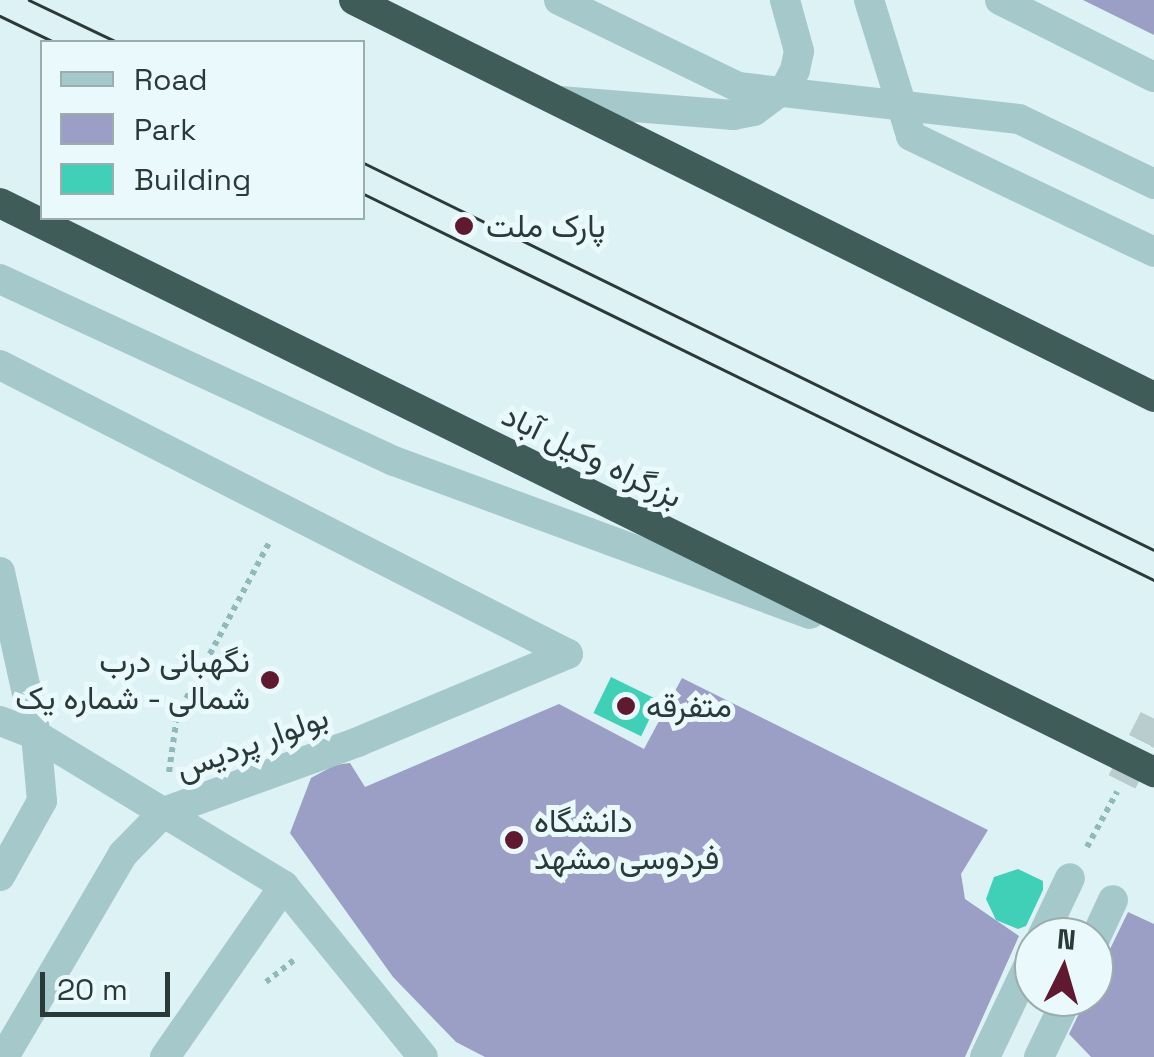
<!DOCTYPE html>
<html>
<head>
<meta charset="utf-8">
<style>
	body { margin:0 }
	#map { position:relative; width:1154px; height:1057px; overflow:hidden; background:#ddf2f4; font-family:"Space Grotesk",Vazirmatn,sans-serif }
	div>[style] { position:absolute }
	.green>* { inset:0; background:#9c9fc5 }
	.building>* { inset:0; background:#40cfb7; transform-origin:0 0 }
	.minor-tunnel>* { height:30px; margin-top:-15px; transform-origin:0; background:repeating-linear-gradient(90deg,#b9cdce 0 30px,transparent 0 45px) }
	.path>* { height:6px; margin-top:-3px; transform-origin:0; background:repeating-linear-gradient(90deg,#92b9ba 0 5px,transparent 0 10px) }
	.minor>* { height:30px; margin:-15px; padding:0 15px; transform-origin:15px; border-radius:15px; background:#a5c9cb }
	.highway>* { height:30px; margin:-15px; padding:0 15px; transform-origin:15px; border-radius:15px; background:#3f5c59 }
	.tram>* { height:2.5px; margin:-1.25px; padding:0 1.25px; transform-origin:1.25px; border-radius:1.25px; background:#293a38 }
	.dots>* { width:28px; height:28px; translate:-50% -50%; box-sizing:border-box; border:5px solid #eaf9fb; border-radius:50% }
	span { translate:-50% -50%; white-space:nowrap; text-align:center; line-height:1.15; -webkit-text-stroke:10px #eaf9fb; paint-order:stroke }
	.poi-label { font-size:32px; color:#293a38 }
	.left { translate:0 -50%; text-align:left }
	.right { translate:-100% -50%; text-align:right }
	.street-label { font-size:32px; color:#293a38 }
	.legend { position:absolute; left:40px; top:40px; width:325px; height:180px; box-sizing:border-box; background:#eaf9fb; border:2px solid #9dadad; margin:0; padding:12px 18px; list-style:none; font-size:30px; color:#293a38 }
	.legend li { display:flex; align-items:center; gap:20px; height:50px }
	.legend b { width:50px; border:2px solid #9dadad }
	.north { position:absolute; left:1014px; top:917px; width:100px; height:100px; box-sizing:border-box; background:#eaf9fb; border:2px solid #9dadad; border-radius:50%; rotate:5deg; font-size:28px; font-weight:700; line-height:40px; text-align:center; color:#293a38 }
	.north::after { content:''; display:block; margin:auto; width:35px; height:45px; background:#5f1a32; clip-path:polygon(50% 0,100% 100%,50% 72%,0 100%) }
	.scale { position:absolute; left:40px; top:972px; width:130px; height:45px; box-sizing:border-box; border:5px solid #293a38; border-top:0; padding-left:12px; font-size:30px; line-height:35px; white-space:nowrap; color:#293a38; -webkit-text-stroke:8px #eaf9fb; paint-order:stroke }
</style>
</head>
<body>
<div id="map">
	<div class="green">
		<i style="clip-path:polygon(1083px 0,1154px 0,1154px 35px)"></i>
		<i style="clip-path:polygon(682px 678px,988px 830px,961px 874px,965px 899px,1019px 936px,965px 1057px,485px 1057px,456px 1042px,393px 977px,290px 833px,311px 778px,335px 765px,350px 763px,365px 787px,559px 704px,644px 749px)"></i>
		<i style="clip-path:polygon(1128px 912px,1154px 924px,1154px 1057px,1091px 1057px,1069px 1034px,1087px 997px,1094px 997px,1094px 982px)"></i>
	</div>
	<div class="building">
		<i style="left:611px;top:677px;width:53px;height:40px;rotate:26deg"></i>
		<i style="clip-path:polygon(1018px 869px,1043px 881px,1043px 890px,1026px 926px,1018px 929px,996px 920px,986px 899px,994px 877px)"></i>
	</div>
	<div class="minor-tunnel">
		<i style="left:1122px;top:782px;width:71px;rotate:-63.1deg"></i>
	</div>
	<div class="path">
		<i style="left:169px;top:772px;width:57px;rotate:-81.9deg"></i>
		<i style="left:177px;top:716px;width:196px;rotate:-62deg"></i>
		<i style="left:1087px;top:847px;width:63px;rotate:-61.4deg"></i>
		<i style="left:266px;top:982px;width:37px;rotate:-38deg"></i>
	</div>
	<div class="minor">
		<i style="left:559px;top:0;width:199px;rotate:25.9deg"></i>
		<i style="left:738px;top:87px;width:283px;rotate:6.5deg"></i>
		<i style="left:1019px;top:119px;width:150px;rotate:25.7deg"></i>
		<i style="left:869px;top:0;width:142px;rotate:72.8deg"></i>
		<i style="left:911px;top:136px;width:269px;rotate:25.5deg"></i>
		<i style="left:1000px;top:0;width:172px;rotate:26.6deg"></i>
		<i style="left:560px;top:101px;width:174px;rotate:4.6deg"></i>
		<i style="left:733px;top:115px;width:21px;rotate:-11deg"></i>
		<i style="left:754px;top:111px;width:40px;rotate:-37deg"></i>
		<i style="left:786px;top:87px;width:19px;rotate:-62deg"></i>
		<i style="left:795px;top:70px;width:19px;rotate:-78deg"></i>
		<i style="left:799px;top:51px;width:53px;rotate:-105.4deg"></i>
		<i style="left:0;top:279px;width:434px;rotate:24.8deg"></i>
		<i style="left:394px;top:461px;width:443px;rotate:20.2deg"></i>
		<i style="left:0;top:365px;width:637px;rotate:26.97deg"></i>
		<i style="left:568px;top:654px;width:228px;rotate:157.3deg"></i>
		<i style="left:358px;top:742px;width:206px;rotate:160.2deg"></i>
		<i style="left:164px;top:812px;width:59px;rotate:134.3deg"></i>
		<i style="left:123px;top:854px;width:235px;rotate:120.4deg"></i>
		<i style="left:0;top:572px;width:167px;rotate:77.5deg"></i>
		<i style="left:36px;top:735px;width:66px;rotate:84.8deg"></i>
		<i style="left:42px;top:801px;width:86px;rotate:119.2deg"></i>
		<i style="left:0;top:721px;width:39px;rotate:21deg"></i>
		<i style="left:36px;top:735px;width:290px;rotate:31.3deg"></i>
		<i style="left:284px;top:886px;width:220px;rotate:50.9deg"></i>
		<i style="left:1042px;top:937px;width:65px;rotate:-64.6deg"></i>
		<i style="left:1094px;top:941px;width:45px;rotate:-65.1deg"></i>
		<i style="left:165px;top:1057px;width:208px;rotate:-55.2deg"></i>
		<i style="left:985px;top:1057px;width:114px;rotate:-64.6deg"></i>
		<i style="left:1039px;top:1057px;width:67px;rotate:-64.2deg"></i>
	</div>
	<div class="highway">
		<i style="left:354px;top:0;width:893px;rotate:26.39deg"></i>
		<i style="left:0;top:203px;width:1287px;rotate:26.25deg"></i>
	</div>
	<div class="tram">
		<i style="left:29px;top:0;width:98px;rotate:25.5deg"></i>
		<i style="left:0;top:16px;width:60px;rotate:25.7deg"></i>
		<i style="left:362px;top:162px;width:882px;rotate:26.1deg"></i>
		<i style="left:362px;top:193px;width:881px;rotate:26.04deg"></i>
	</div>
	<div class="dots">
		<i style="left:464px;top:226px;background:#5f1a32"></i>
		<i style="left:270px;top:680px;background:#5f1a32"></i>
		<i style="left:626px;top:706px;background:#5f1a32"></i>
		<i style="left:514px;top:840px;background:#5f1a32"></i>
	</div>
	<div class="poi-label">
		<span class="left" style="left:486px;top:226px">پارک ملت</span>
		<span class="right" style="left:250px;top:680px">نگهبانی درب<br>شمالی - شماره یک</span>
		<span class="left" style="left:646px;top:706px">متفرقه</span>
		<span class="left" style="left:534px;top:840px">دانشگاه<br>فردوسی مشهد</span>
	</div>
	<div class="street-label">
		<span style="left:592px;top:456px;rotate:26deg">بزرگراه وکیل آباد</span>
		<span style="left:252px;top:743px;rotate:-20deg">بولوار پردیس</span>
	</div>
	<ul class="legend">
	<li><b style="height:12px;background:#a5c9cb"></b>Road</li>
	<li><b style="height:28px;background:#9c9fc5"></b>Park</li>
	<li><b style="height:28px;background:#40cfb7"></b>Building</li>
	</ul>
	<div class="north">N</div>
	<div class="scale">20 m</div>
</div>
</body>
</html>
